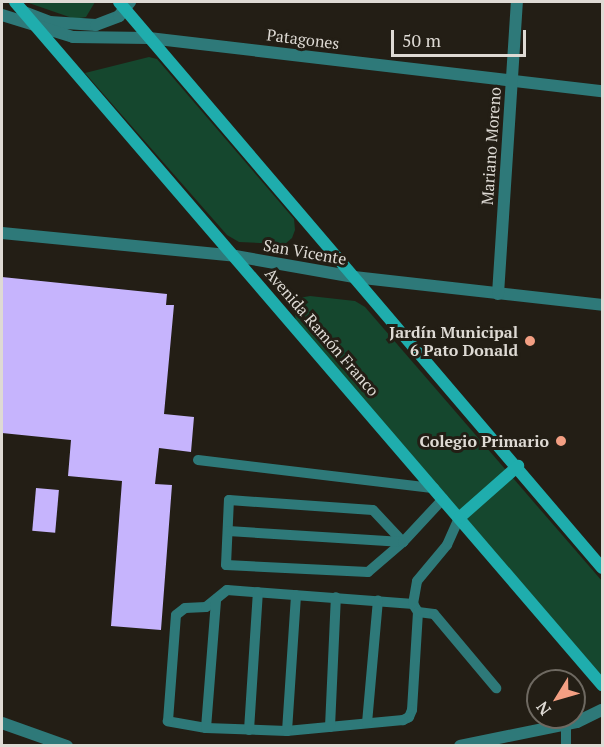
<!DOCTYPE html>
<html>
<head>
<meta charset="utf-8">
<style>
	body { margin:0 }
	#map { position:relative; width:604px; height:747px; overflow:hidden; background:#231e15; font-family:"PT Serif",serif }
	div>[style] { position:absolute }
	.green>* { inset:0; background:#15472e }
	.building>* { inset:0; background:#c6b4fd; transform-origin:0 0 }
	.service>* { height:10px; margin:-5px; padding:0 5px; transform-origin:5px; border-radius:5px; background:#2e7979 }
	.minor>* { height:12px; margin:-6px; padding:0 6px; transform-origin:6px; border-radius:6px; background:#2e7979 }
	.secondary>* { height:12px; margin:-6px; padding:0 6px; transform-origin:6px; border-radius:6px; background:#1fadad }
	.dots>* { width:16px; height:16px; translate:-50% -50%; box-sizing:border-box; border:3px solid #231e15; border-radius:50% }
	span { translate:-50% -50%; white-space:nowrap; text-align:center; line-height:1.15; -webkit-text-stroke:6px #231e15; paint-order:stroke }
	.street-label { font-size:16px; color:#dedad4 }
	.poi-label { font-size:16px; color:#dedad4; font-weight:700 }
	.right { translate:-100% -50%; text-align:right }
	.frame { position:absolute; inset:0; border:3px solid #dedad4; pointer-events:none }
	.north { position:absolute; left:526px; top:669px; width:60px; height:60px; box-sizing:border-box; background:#231e15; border:2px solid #6e6961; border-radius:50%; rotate:233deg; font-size:16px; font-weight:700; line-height:24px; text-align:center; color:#dedad4 }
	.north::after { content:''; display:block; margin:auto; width:21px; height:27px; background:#f39f83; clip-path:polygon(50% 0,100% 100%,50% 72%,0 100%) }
	.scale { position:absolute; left:391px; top:30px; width:135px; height:27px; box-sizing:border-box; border:3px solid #dedad4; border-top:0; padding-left:8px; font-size:18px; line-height:21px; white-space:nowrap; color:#dedad4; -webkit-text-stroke:4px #231e15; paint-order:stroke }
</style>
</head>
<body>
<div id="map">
	<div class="green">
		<i style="clip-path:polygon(26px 2px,95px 2px,86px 17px,75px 19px)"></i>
		<i style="clip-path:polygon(149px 57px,157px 59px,294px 219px,295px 230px,292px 238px,285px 244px,239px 242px,227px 235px,85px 73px)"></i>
		<i style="clip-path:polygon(310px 296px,355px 301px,365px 307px,602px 581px,602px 676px,296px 321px,293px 304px,299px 298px)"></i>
	</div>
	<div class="building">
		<i style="clip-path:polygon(2px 277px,167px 294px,166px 305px,174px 305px,164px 414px,194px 417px,191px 452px,159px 448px,155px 484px,172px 485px,161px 630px,111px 626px,122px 481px,68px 476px,71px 440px,2px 433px)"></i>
		<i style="left:36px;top:488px;width:23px;height:43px;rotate:5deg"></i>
	</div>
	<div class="service">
		<i style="left:198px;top:460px;width:238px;rotate:6.8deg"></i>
		<i style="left:229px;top:500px;width:144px;rotate:4deg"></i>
		<i style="left:373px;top:510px;width:44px;rotate:46.8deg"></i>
		<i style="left:403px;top:542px;width:46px;rotate:139.4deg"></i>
		<i style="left:368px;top:572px;width:142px;rotate:-177.2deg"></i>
		<i style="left:226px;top:565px;width:65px;rotate:-87.4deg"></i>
		<i style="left:228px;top:531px;width:175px;rotate:3.6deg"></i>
		<i style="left:403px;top:542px;width:59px;rotate:-47.1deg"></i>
		<i style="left:227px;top:590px;width:187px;rotate:4.3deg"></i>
		<i style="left:413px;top:604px;width:9px;rotate:58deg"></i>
		<i style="left:418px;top:612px;width:98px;rotate:93.5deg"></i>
		<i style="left:412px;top:710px;width:8px;rotate:113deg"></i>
		<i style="left:409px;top:717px;width:7px;rotate:153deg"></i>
		<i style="left:403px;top:720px;width:117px;rotate:174.6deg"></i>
		<i style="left:287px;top:731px;width:81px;rotate:-177.9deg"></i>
		<i style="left:206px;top:728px;width:39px;rotate:-170deg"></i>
		<i style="left:168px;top:721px;width:106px;rotate:-85.7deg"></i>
		<i style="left:176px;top:615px;width:11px;rotate:-38deg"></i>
		<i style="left:185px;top:608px;width:21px;rotate:-3deg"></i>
		<i style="left:206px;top:607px;width:27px;rotate:-39deg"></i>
		<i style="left:413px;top:604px;width:23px;rotate:-80deg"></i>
		<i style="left:417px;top:581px;width:47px;rotate:-50.2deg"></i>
		<i style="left:447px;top:545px;width:30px;rotate:-66deg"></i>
		<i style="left:418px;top:612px;width:16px;rotate:7deg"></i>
		<i style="left:434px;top:614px;width:97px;rotate:50deg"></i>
		<i style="left:367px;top:723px;width:123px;rotate:-84.9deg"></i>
		<i style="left:330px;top:727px;width:130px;rotate:-87.4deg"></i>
		<i style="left:206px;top:728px;width:128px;rotate:-85.5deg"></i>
		<i style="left:249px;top:730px;width:138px;rotate:-86.3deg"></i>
		<i style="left:287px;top:731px;width:136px;rotate:-86.2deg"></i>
		<i style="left:566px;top:746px;width:22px;rotate:-90deg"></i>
	</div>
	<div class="minor">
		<i style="left:24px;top:12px;width:28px;rotate:21deg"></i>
		<i style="left:50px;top:22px;width:46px;rotate:3.7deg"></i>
		<i style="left:96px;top:25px;width:25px;rotate:-21deg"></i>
		<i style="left:119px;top:16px;width:18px;rotate:-52deg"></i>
		<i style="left:2px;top:15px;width:74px;rotate:17.2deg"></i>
		<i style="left:73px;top:37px;width:76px;rotate:0.8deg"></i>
		<i style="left:149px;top:38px;width:456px;rotate:6.7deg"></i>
		<i style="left:2px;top:233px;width:234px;rotate:5.6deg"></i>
		<i style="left:235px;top:256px;width:121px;rotate:10deg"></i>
		<i style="left:354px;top:277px;width:250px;rotate:6.4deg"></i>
		<i style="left:498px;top:294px;width:293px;rotate:-86.3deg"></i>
		<i style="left:2px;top:723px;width:69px;rotate:19.5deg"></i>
		<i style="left:460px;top:746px;width:119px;rotate:-11.6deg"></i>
		<i style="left:577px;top:722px;width:28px;rotate:-26deg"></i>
	</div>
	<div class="secondary">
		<i style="left:15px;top:2px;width:901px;rotate:49.32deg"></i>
		<i style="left:119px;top:2px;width:744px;rotate:49.52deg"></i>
		<i style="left:459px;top:518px;width:79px;rotate:-41.4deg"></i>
	</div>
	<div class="dots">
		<i style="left:530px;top:341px;background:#f39f83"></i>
		<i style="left:561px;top:441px;background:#f39f83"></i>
	</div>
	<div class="street-label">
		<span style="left:303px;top:39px;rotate:7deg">Patagones</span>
		<span style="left:491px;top:146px;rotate:-86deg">Mariano Moreno</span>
		<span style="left:305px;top:252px;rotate:10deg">San Vicente</span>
		<span style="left:322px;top:332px;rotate:49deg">Avenida Ramón Franco</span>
	</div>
	<div class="poi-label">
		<span class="right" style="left:518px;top:341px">Jardín Municipal<br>6 Pato Donald</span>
		<span class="right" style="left:549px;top:441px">Colegio Primario</span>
	</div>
	<div class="frame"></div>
	<div class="north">N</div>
	<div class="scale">50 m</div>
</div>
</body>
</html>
